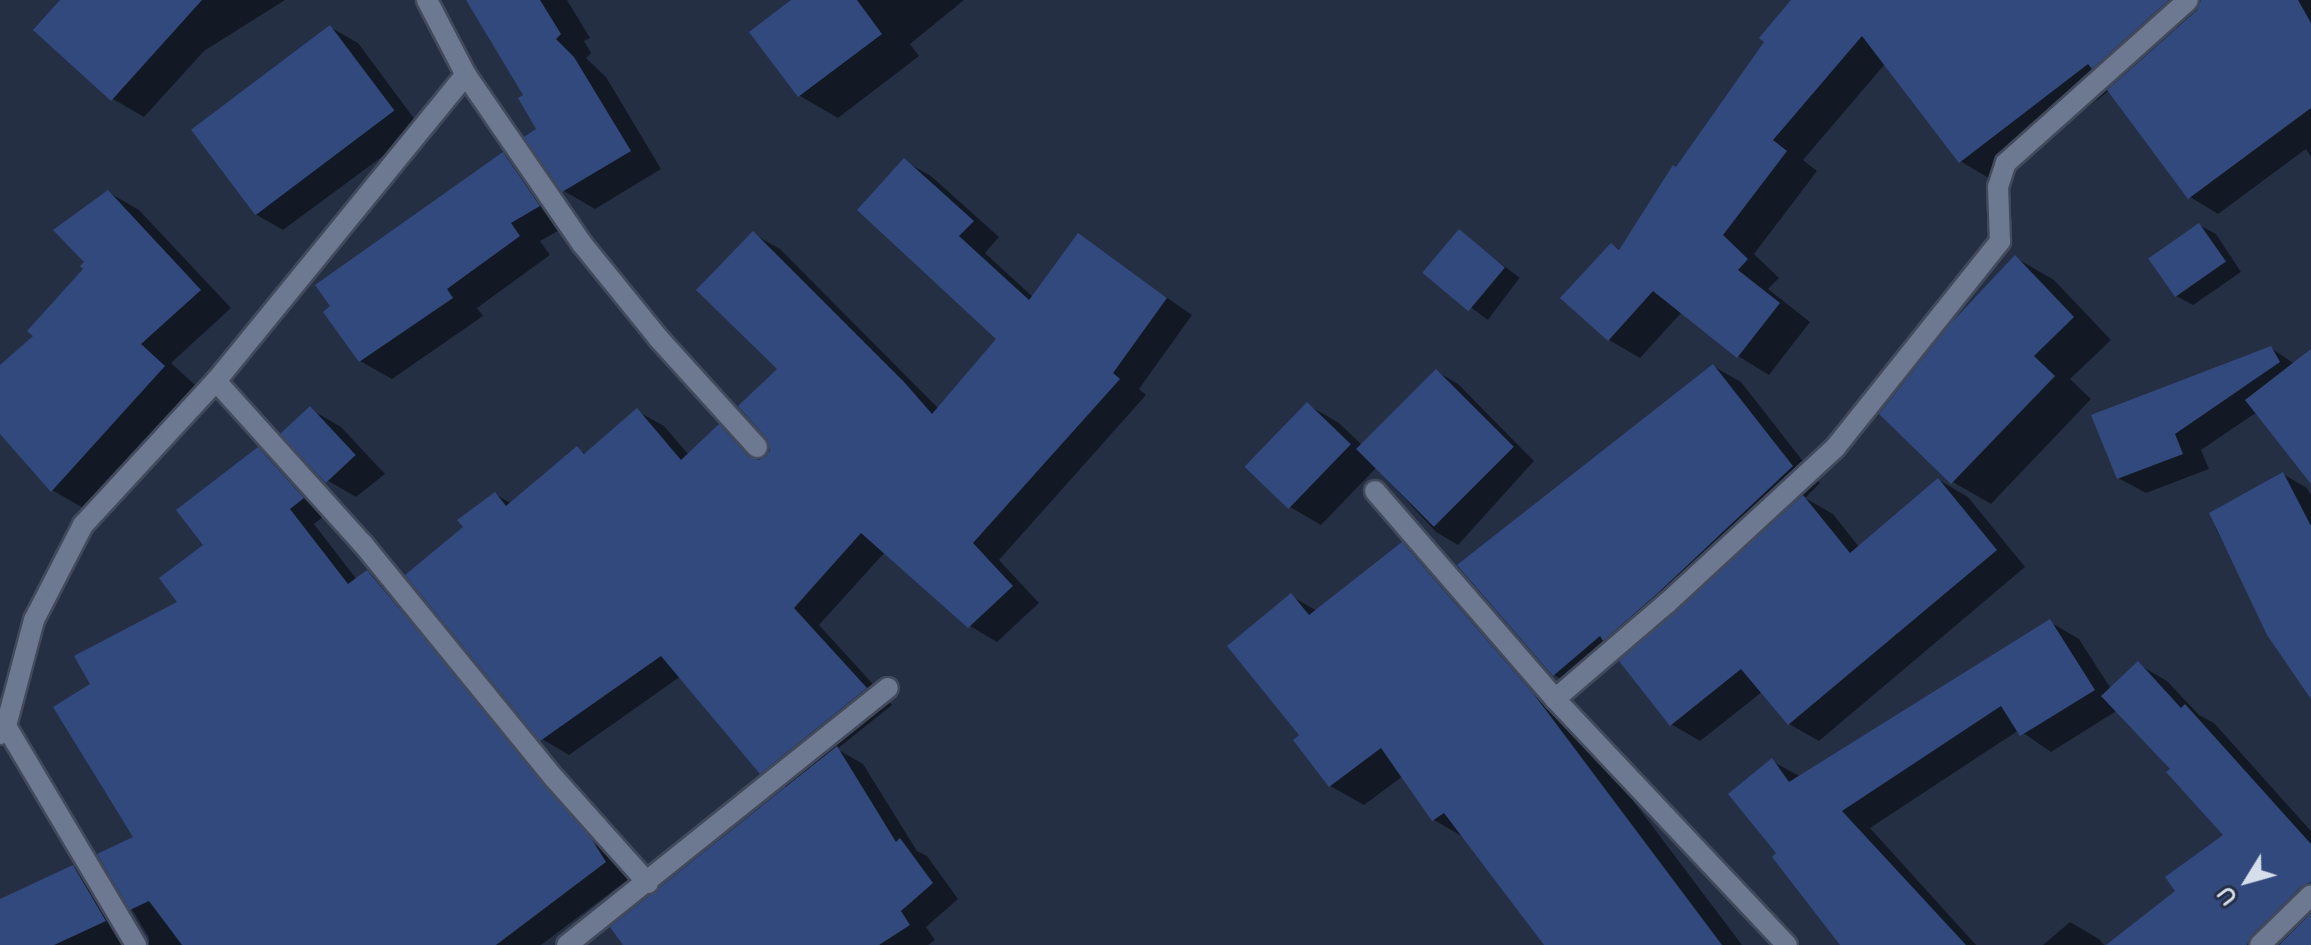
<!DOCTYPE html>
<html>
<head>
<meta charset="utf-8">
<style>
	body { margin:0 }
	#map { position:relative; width:2311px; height:945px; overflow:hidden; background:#252f44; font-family:"Varela Round",sans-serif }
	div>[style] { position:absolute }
	.shadow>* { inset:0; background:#0007; transform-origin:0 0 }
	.building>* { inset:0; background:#32497d; transform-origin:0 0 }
	.roads { filter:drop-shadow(2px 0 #424a5c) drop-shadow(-2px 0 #424a5c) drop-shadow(0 2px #424a5c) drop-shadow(0 -2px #424a5c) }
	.minor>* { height:20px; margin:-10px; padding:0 10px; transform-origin:10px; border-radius:10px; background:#6d7991 }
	span { translate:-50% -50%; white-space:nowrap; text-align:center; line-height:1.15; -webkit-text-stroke:7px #252f44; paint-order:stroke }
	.north { position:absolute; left:2207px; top:841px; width:80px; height:80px; -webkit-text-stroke:6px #252f44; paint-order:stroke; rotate:233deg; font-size:22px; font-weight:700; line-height:32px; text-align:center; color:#d6ddeb }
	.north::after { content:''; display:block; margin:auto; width:28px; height:36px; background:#d6ddeb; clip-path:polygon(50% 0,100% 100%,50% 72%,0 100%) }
</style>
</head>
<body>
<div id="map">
	<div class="shadow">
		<i style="clip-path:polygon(63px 0,285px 0,204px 51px,144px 117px,113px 99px)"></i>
		<i style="clip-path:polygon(468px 0,567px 0,590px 38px,584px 41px,591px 53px,586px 58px,606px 77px,661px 169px,595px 209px,564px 191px,525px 95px)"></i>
		<i style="clip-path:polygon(794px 0,964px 0,910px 44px,919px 56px,838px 118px,800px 96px,751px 32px)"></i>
		<i style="clip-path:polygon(1842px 0,2195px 0,2205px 13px,2229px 0,2311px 0,2311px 157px,2306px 149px,2218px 214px,2190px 197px,2110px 90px,1992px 180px,1960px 161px,1885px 64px,1803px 160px,1817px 171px,1754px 254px,1779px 278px,1768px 289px,1810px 322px,1769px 375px,1738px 356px,1682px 312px,1640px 358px,1609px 340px,1612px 245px,1621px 250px,1676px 169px)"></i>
		<i style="clip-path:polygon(330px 27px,358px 43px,421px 128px,283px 230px,255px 214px)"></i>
		<i style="clip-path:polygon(504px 155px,535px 173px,570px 224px,540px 241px,550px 255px,477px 308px,483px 316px,392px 379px,360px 361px)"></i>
		<i style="clip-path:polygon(904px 161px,931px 176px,999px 237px,985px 253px,1033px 297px,1078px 236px,1192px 315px,1139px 389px,1146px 395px,999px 560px,1039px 603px,997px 642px,970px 626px,885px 552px,819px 625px,892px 705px,837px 749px,863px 764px,917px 851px,927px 856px,958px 899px,926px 927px,935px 940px,928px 945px,636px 945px,787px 788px,761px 773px,681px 676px,569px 755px,542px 739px,466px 528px,495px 494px,512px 504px,577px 449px,587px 454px,637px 411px,664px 426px,689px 455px,719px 427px,746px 442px,762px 460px,772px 451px,780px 369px,753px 234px,780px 249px,939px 409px,998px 339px)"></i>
		<i style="clip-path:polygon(108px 192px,139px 210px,231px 308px,171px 363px,195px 385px,83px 508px,52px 490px,0 430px,0 367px,36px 336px,86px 269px)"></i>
		<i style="clip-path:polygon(2199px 225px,2216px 234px,2241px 272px,2193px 305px,2176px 296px)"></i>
		<i style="left:1459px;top:232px;width:76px;height:53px;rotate:37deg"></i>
		<i style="clip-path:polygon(2016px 258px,2054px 280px,2111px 340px,2070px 379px,2091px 399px,1991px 504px,1953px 482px)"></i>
		<i style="clip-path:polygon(2271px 348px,2311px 375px,2311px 477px,2257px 412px,2201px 450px,2209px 469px,2146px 493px,2118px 478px)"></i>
		<i style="clip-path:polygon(1713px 366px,1741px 382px,1820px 483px,1805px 498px,1833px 514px,1859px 547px,1939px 480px,1968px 497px,2025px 567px,1819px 741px,1789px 724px,1762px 692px,1700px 741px,1671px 724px,1620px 658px,1582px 691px,1554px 675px)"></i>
		<i style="clip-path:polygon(1436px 371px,1458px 384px,1534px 461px,1458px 545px,1436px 532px,1376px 468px,1321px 525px,1290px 507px,1308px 405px,1339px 423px,1362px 445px)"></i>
		<i style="clip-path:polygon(310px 409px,341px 427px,385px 474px,356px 497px,325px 479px)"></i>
		<i style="clip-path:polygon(258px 449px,284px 464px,328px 513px,314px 524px,357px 580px,367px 572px,393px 587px,630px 878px,541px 945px,149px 945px,149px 938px,100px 855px,136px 838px,93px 685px,180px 602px)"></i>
		<i style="clip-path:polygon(2283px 474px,2307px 488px,2311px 495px,2311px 676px,2269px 634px,2215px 527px)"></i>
		<i style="clip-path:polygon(1402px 544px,1435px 563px,1607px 766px,1742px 945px,1546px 945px,1465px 838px,1434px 820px,1403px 776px,1364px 805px,1330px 786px,1302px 736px,1291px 596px,1317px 611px)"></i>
		<i style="clip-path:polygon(2050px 622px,2079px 639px,2111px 689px,2138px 664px,2167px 681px,2199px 715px,2214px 723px,2311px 831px,2311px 889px,2294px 879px,2292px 882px,2311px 893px,2311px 945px,2109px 945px,2178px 891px,2226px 835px,2173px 769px,2118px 710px,2051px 752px,2019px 730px,1870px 828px,1976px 945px,1843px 945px,1779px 854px,1772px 761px,1801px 777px)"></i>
		<i style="clip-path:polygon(73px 867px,99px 882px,137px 945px,0 945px,0 900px)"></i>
		<i style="clip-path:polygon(2070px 922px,2099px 939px,2104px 945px,2043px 945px)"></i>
	</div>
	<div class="building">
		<i style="clip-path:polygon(60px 0,202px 0,111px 101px,33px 30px)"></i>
		<i style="clip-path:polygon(466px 0,540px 0,561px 34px,556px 39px,574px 57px,631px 151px,562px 192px,524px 137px,536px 129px,518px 98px,523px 95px)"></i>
		<i style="clip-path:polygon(791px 0,857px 0,882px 34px,798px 97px,749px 32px)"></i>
		<i style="clip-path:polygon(1791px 0,2169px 0,2092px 69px,2088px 64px,1959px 163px,1862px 36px,1773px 140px,1787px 151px,1723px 235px,1748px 259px,1738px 270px,1780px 303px,1737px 358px,1653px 291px,1608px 341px,1560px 298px,1611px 243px,1619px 250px,1673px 165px,1676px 167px,1764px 42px,1759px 38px)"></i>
		<i style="clip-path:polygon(2201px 0,2298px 0,2311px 23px,2311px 108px,2188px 199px,2107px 90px,2197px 10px)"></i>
		<i style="left:330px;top:25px;width:107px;height:174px;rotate:53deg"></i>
		<i style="clip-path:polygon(503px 152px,540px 206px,511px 223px,520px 236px,447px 289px,453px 298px,359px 362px,323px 312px,330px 306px,315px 285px)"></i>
		<i style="clip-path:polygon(904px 158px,974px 221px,959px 236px,1029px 300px,1078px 233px,1167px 298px,1113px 373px,1120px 379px,973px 543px,1013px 586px,968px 628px,861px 533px,794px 608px,867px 688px,760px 774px,661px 656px,540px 741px,405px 575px,463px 527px,457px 520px,495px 492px,506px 506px,577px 446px,584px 454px,637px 408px,681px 460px,719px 424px,748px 456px,759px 460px,766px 456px,770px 450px,767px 439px,738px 406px,777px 369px,696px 290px,753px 231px,905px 383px,932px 414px,996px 339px,857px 210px)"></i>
		<i style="clip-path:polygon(108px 190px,201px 290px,141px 344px,165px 366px,51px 492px,0 434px,0 365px,33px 336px,27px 331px,83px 269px,80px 266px,84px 262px,53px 230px)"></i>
		<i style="left:2199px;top:223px;width:47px;height:62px;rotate:55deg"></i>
		<i style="left:1459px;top:229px;width:60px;height:57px;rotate:40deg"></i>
		<i style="clip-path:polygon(2015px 255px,2074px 317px,2034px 356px,2055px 376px,1951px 484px,1879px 414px,1951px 323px)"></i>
		<i style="clip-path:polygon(2271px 346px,2280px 362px,2175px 434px,2183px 454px,2117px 479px,2091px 415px)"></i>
		<i style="clip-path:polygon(2311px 349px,2311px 484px,2245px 400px)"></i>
		<i style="clip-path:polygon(1713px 364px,1793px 466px,1658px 593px,1603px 641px,1600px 636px,1553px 676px,1457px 565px)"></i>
		<i style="left:1436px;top:369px;width:110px;height:113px;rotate:45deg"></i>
		<i style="left:1307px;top:402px;width:61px;height:90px;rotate:44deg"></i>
		<i style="left:310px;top:406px;width:67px;height:41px;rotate:47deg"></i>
		<i style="clip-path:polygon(258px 447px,304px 498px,290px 509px,348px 584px,367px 570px,591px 838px,606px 862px,496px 945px,182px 945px,149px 901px,130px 910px,97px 854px,133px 837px,53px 707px,90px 684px,74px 656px,177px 602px,159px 578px,203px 545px,176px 510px)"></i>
		<i style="clip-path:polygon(2283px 472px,2311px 526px,2311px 699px,2267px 635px,2209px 513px)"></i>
		<i style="clip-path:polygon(1938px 478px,1997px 550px,1788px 725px,1741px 669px,1670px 726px,1619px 661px,1803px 495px,1850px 553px)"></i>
		<i style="clip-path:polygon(1402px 542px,1533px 693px,1722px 945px,1544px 945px,1444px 813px,1432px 821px,1381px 748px,1329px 787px,1293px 740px,1299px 735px,1227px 646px,1291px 593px,1309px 615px)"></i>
		<i style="clip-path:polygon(2050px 619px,2095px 690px,2020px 736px,2001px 706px,1842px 811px,1966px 945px,1840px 945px,1772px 857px,1776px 853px,1728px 794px,1772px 758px,1789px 782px)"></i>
		<i style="clip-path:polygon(2138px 661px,2181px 708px,2185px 704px,2311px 844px,2311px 882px,2302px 886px,2251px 936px,2247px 945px,2106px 945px,2175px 891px,2165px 877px,2223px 835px,2166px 772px,2170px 769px,2101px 696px)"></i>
		<i style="clip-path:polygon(837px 746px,896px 842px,900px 838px,933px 883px,901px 911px,910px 925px,879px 945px,623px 945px,610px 927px)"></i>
		<i style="clip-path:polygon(73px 865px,106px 921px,54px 945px,0 945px,0 899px)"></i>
		<i style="clip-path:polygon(2311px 913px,2311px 945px,2279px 945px)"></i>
	</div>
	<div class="roads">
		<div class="minor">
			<i style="left:466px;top:75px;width:206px;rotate:55.5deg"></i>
			<i style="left:583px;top:245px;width:121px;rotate:51deg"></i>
			<i style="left:659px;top:339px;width:146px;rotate:47.8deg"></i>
			<i style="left:216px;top:381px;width:219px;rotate:48deg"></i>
			<i style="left:363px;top:544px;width:302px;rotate:50.8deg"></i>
			<i style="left:554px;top:778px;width:141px;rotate:48.2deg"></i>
			<i style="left:1375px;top:491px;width:275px;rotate:49.1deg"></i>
			<i style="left:1555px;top:699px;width:338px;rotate:46.7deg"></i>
			<i style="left:1555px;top:699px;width:148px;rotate:-40.6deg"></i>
			<i style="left:1667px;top:603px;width:229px;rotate:-42.7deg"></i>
			<i style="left:1835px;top:448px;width:265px;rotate:-51.4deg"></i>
			<i style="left:2000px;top:241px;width:54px;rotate:-92.1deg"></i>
			<i style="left:1998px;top:187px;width:25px;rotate:-72deg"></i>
			<i style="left:2006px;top:163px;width:244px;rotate:-41.8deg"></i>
			<i style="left:6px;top:726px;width:255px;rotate:59.3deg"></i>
			<i style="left:0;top:734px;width:10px;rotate:-53deg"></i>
			<i style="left:6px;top:726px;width:110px;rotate:-75.2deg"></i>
			<i style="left:34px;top:620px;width:107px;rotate:-62.7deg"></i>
			<i style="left:83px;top:525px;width:196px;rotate:-47.3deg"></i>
			<i style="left:216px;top:381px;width:395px;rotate:-50.8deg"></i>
			<i style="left:466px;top:75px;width:85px;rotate:-117.5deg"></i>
			<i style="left:567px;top:945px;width:411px;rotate:-38.7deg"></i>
			<i style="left:2260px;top:945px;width:71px;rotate:-44.4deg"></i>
		</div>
	</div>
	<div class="north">U</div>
</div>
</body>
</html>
